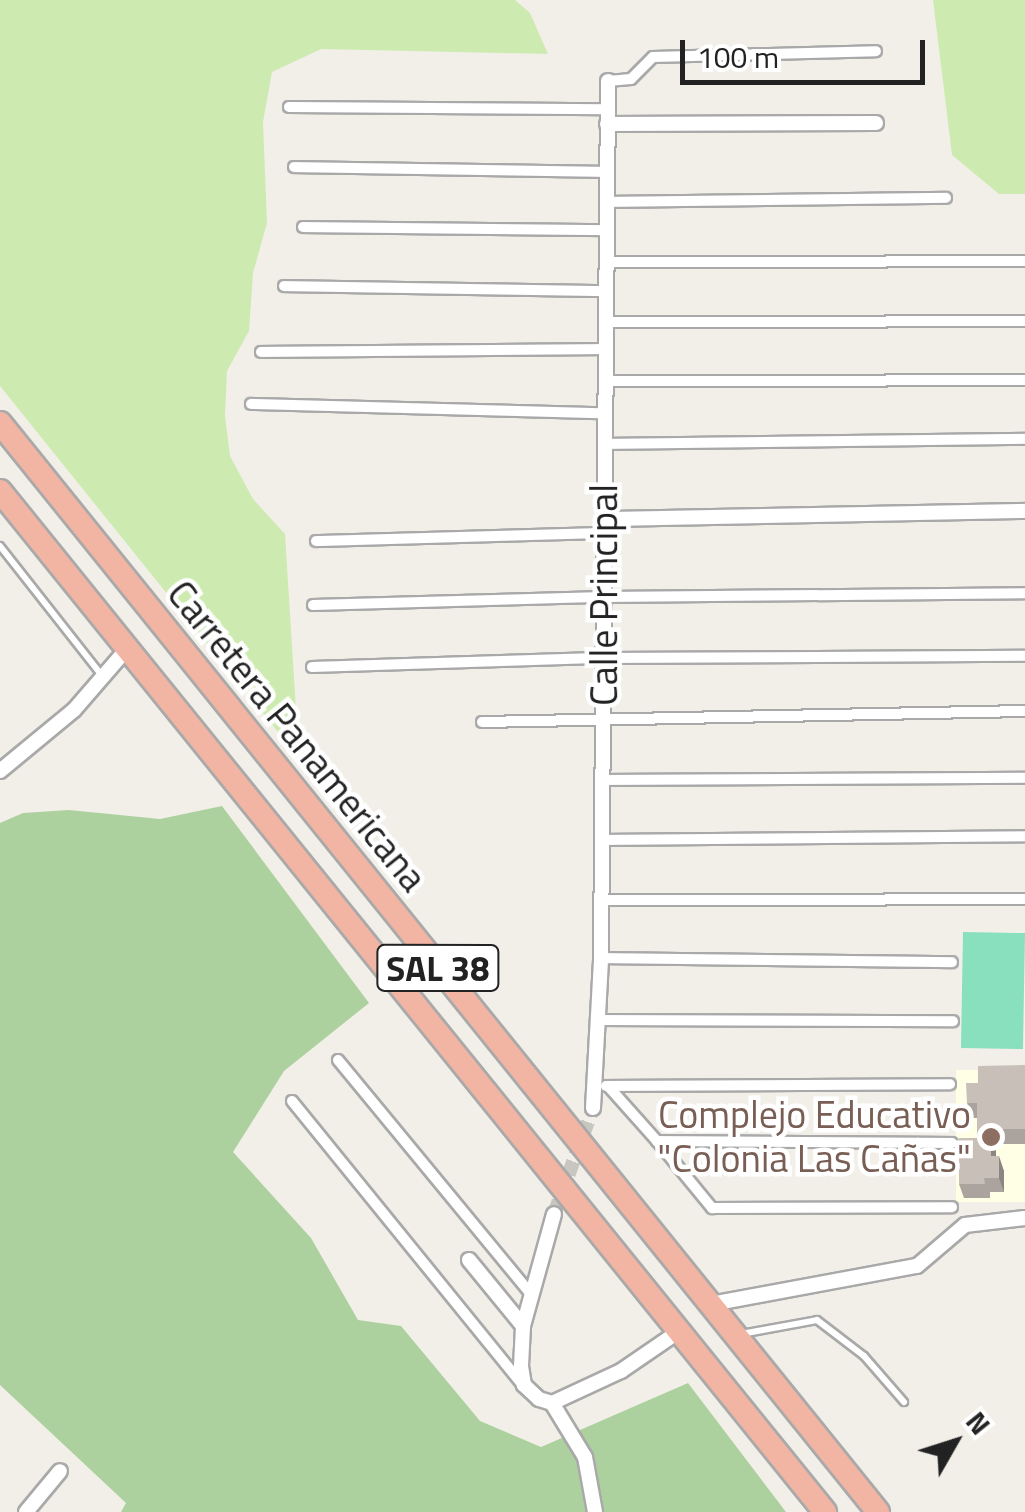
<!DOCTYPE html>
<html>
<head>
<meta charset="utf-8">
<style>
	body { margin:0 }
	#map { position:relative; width:1025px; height:1512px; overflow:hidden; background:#f2efe9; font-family:"Titillium Web",sans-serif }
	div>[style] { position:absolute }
	.education>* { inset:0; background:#ffffe5; transform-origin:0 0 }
	.grass>* { inset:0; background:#cdebb0 }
	.forest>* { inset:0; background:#add19e }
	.pitch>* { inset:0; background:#88e0be; transform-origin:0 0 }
	.minor-tunnel>* { height:14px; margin-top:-7px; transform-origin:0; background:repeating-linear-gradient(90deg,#c8c6c1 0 14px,transparent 0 21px) }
	.roads { filter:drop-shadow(2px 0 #a9a9a9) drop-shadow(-2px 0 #a9a9a9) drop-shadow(0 2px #a9a9a9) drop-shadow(0 -2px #a9a9a9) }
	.service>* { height:6px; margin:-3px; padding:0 3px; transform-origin:3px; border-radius:3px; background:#fff }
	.pedestrian>* { height:10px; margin:-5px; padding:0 5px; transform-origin:5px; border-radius:5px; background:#fff }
	.minor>* { height:14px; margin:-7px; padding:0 7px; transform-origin:7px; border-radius:7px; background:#fff }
	.trunk>* { height:22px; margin:-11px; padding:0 11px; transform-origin:11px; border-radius:11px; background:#f2b4a3 }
	.wall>* { inset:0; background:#aba49e }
	.shaded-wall>* { inset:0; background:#8b8681 }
	.building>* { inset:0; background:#c7bfb8 }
	.dots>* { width:28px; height:28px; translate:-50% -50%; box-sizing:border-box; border:5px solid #fff; border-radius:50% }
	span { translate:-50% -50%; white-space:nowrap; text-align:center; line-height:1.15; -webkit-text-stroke:9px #fff; paint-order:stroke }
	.shield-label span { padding:2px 8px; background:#fff; border:2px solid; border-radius:8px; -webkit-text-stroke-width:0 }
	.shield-label { font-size:35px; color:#222; font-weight:700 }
	.street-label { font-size:38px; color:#222 }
	.education-label { font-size:38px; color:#785e54 }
	.right { translate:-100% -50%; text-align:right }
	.north { position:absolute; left:905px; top:1392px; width:100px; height:100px; -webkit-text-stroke:8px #fff; paint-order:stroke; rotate:51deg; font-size:28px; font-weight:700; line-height:40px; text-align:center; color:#222 }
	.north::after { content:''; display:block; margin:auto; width:35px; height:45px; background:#222; clip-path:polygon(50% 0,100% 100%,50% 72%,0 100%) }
	.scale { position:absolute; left:680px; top:40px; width:245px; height:45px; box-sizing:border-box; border:5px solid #222; border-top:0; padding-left:12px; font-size:30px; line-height:35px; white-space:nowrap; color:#222; -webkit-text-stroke:8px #fff; paint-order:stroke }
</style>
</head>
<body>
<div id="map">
	<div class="education">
		<i style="left:1025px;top:1070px;width:132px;height:69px;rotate:90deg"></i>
	</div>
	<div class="grass">
		<i style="clip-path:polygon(0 0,515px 0,530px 13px,548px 54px,321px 49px,272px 72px,263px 122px,267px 223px,253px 273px,249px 331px,227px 371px,225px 416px,230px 456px,253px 499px,285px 534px,299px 758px,0 386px)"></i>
		<i style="clip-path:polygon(933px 0,1025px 0,1025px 194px,999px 194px,952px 155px)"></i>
	</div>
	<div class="forest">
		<i style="clip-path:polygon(222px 806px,369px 1003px,284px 1071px,233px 1152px,311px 1238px,358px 1320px,401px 1326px,480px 1421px,541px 1447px,688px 1383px,786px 1512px,121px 1512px,126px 1503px,0 1385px,0 823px,23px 813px,69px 810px,160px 819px)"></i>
	</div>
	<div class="pitch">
		<i style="left:963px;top:932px;width:62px;height:116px;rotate:1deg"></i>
	</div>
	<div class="minor-tunnel">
		<i style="left:554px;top:1214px;width:113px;rotate:-69.8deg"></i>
	</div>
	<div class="roads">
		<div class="service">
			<i style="left:0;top:546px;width:167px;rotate:51.8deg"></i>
			<i style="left:741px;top:1334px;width:77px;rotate:-10.4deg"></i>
			<i style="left:817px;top:1320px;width:59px;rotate:37.5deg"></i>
			<i style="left:864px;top:1356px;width:61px;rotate:49deg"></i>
		</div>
		<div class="pedestrian">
			<i style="left:608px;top:81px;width:23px;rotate:-5deg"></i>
			<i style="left:631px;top:79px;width:31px;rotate:-45deg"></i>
			<i style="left:653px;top:57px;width:223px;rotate:-1.5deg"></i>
			<i style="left:289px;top:107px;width:319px;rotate:0.4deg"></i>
			<i style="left:294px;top:167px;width:313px;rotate:0.9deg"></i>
			<i style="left:607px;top:202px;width:339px;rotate:-0.7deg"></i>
			<i style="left:303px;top:227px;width:304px;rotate:0.6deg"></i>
			<i style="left:607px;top:262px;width:418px;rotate:-0.1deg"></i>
			<i style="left:284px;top:286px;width:322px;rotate:0.9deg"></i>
			<i style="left:606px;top:322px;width:419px;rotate:-0.1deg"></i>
			<i style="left:261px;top:352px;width:345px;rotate:-0.5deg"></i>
			<i style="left:606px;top:381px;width:419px;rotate:-0.1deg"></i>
			<i style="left:251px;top:404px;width:354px;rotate:1.5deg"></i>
			<i style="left:605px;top:444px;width:420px;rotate:-0.7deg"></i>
			<i style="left:316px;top:541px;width:289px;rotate:-1.6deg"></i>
			<i style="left:313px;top:605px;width:291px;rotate:-1.6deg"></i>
			<i style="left:604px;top:597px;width:421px;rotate:-0.5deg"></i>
			<i style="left:312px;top:667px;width:292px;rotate:-1.8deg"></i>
			<i style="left:604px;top:658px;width:421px;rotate:-0.3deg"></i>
			<i style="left:482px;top:722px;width:543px;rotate:-1.16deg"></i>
			<i style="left:603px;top:780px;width:422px;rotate:-0.3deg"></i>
			<i style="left:602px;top:840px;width:423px;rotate:-0.5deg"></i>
			<i style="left:602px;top:900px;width:423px;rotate:-0.1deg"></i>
			<i style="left:601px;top:958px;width:351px;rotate:0.7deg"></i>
			<i style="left:600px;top:1020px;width:353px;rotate:0.2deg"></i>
			<i style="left:338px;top:1060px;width:302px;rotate:50.5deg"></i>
			<i style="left:606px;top:1086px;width:344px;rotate:-0.3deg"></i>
			<i style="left:608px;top:1086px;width:74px;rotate:48.3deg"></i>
			<i style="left:657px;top:1141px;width:295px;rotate:0.4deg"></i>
			<i style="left:292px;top:1101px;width:366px;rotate:50.9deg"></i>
			<i style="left:657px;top:1141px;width:87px;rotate:50.6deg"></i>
			<i style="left:712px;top:1208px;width:240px;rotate:-0.2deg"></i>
		</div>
		<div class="minor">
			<i style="left:607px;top:124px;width:269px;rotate:-0.2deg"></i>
			<i style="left:605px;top:519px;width:420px;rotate:-1.1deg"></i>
			<i style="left:0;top:771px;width:96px;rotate:-39.5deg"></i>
			<i style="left:74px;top:710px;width:79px;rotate:-49.1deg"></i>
			<i style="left:593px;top:1108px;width:150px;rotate:-86.9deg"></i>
			<i style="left:601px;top:958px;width:877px;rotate:-89.54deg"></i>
			<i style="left:469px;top:1260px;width:85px;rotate:50.7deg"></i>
			<i style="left:711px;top:1304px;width:209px;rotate:-10.5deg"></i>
			<i style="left:917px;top:1266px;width:63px;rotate:-40.5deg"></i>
			<i style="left:965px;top:1225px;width:60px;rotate:-6.7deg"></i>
			<i style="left:552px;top:1403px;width:14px;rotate:-163deg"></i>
			<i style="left:539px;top:1399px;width:21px;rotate:-137deg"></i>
			<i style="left:524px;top:1385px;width:19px;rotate:-99deg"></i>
			<i style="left:521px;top:1366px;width:40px;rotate:-87.1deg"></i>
			<i style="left:523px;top:1326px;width:116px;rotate:-74.5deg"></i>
			<i style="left:552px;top:1403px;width:76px;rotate:-24.9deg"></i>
			<i style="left:621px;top:1371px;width:69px;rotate:-34.4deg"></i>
			<i style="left:552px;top:1403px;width:63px;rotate:58.6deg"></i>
			<i style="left:585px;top:1457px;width:56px;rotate:79.7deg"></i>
			<i style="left:26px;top:1512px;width:53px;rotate:-50.3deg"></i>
		</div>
		<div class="trunk">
			<i style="left:0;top:423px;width:1399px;rotate:51.12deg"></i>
			<i style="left:0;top:491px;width:1313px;rotate:51.06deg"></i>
		</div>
	</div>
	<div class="wall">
		<i style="clip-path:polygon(1025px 1065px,1025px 1144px,996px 1144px,996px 1156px,1004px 1171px,1004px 1192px,990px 1192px,990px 1198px,964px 1198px,959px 1184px,977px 1138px,977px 1118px,972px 1118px,967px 1103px,978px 1083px)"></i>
	</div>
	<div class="shaded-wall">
		<i style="clip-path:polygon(991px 1129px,996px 1144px,996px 1170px,991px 1156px)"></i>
		<i style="clip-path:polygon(999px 1156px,1004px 1171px,1004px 1192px,999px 1178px)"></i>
	</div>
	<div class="building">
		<i style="clip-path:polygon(1025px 1065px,1025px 1129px,991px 1129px,991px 1156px,999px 1156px,999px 1178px,984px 1178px,985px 1184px,959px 1184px,959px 1138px,977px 1138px,977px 1103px,967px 1103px,966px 1083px,978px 1083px,978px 1066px)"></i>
	</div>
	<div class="dots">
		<i style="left:991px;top:1137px;background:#8d6e63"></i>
	</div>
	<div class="shield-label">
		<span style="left:438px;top:968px">SAL 38</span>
	</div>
	<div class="street-label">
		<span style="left:604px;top:595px;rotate:-90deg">Calle Principal</span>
		<span style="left:297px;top:736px;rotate:51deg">Carretera Panamericana</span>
	</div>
	<div class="education-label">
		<span class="right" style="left:971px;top:1137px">Complejo Educativo<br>"Colonia Las Cañas"</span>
	</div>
	<div class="north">N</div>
	<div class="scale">100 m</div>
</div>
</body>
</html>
